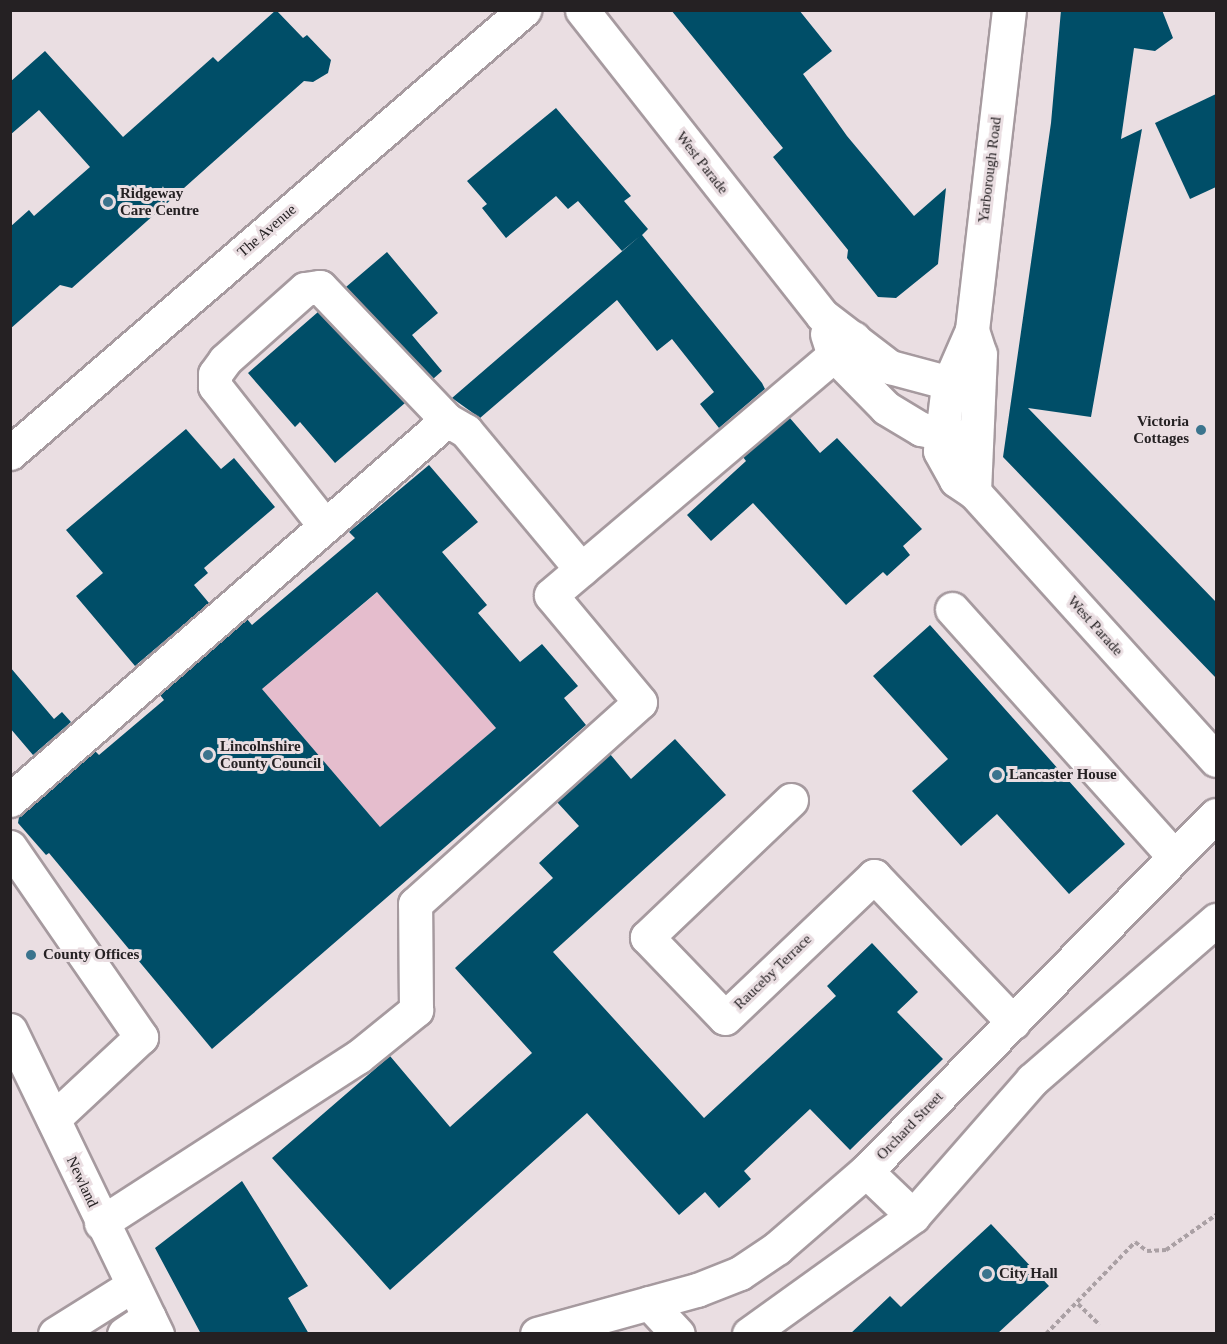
<!DOCTYPE html>
<html>
<head>
<meta charset="utf-8">
<style>
	body { margin:0 }
	#map { position:relative; width:1227px; height:1344px; overflow:hidden; background:#eadee2; font-family:"Times New Roman",serif }
	div>[style] { position:absolute }
	.green>* { inset:0; background:#e5bdcd }
	.building>* { inset:0; background:#004e68 }
	.path>* { height:4px; margin-top:-2px; transform-origin:0; background:repeating-linear-gradient(90deg,#aaa0a4 0 4.5px,transparent 0 7.5px) }
	.roads { filter:drop-shadow(2px 0 #a69a9f) drop-shadow(-2px 0 #a69a9f) drop-shadow(0 2px #a69a9f) drop-shadow(0 -2px #a69a9f) }
	.minor>* { height:33px; margin:-16.5px; padding:0 16.5px; transform-origin:16.5px; border-radius:16.5px; background:#fff }
	.major>* { height:33px; margin:-16.5px; padding:0 16.5px; transform-origin:16.5px; border-radius:16.5px; background:#fff }
	.dots>* { width:16px; height:16px; translate:-50% -50%; box-sizing:border-box; border:3px solid #eadee2; border-radius:50% }
	span { translate:-50% -50%; white-space:nowrap; text-align:center; line-height:1.15; -webkit-text-stroke:6px #eadee2; paint-order:stroke }
	.street-label { font-size:15px; color:#252123 }
	.poi-label { font-size:15px; color:#252123; font-weight:700 }
	.left { translate:0 -50%; text-align:left }
	.right { translate:-100% -50%; text-align:right }
	.frame { position:absolute; inset:0; border:12px solid #252123; pointer-events:none }
</style>
</head>
<body>
<div id="map">
	<div class="green">
		<i style="clip-path:polygon(380px 590px,391px 608px,496px 728px,380px 827px,262px 689px)"></i>
	</div>
	<div class="building">
		<i style="clip-path:polygon(276px 10px,303px 38px,307px 35px,331px 60px,328px 73px,313px 82px,304px 81px,72px 288px,60px 285px,10px 329px,10px 227px,29px 210px,34px 216px,90px 167px,39px 110px,10px 135px,10px 82px,45px 51px,123px 137px,213px 57px,218px 62px)"></i>
		<i style="clip-path:polygon(671px 10px,799px 10px,832px 51px,803px 74px,847px 136px,914px 216px,946px 188px,938px 264px,896px 298px,878px 297px,847px 258px,848px 250px,773px 157px,783px 148px)"></i>
		<i style="clip-path:polygon(1061px 10px,1162px 10px,1173px 38px,1155px 51px,1134px 48px,1121px 139px,1142px 129px,1091px 417px,1028px 408px,1216px 602px,1216px 678px,1003px 457px,1051px 123px)"></i>
		<i style="clip-path:polygon(1216px 94px,1216px 187px,1190px 199px,1155px 123px)"></i>
		<i style="clip-path:polygon(556px 108px,631px 196px,624px 201px,648px 229px,642px 235px,762px 383px,765px 389px,719px 428px,700px 404px,714px 392px,672px 339px,657px 351px,617px 300px,480px 418px,452px 398px,640px 236px,622px 251px,578px 201px,568px 209px,556px 196px,506px 238px,482px 208px,487px 204px,467px 181px)"></i>
		<i style="clip-path:polygon(387px 252px,438px 313px,412px 335px,442px 371px,433px 379px,346px 287px)"></i>
		<i style="clip-path:polygon(318px 312px,405px 403px,335px 463px,300px 422px,295px 427px,248px 373px)"></i>
		<i style="clip-path:polygon(789px 417px,820px 453px,837px 438px,922px 529px,903px 546px,910px 555px,887px 576px,883px 572px,846px 605px,753px 503px,711px 541px,687px 515px,746px 461px,743px 457px)"></i>
		<i style="clip-path:polygon(186px 429px,221px 469px,234px 458px,275px 507px,204px 568px,208px 573px,194px 585px,209px 603px,135px 666px,76px 596px,103px 573px,66px 530px)"></i>
		<i style="clip-path:polygon(evenodd,429px 465px,478px 522px,442px 552px,487px 605px,478px 613px,520px 662px,542px 644px,578px 686px,564px 698px,586px 725px,212px 1049px,49px 853px,46px 855px,18px 823px,19px 817px,95px 751px,99px 755px,164px 700px,160px 695px,247px 619px,252px 625px,355px 538px,349px 532px,429px 465px,377px 592px,496px 728px,380px 827px,262px 689px,377px 592px)"></i>
		<i style="clip-path:polygon(930px 625px,1125px 844px,1069px 894px,997px 814px,961px 846px,912px 791px,948px 759px,873px 676px)"></i>
		<i style="clip-path:polygon(10px 667px,54px 719px,62px 712px,71px 722px,33px 755px,10px 728px)"></i>
		<i style="clip-path:polygon(675px 739px,726px 795px,553px 952px,704px 1118px,836px 996px,827px 986px,872px 943px,918px 992px,897px 1012px,943px 1059px,850px 1150px,810px 1109px,744px 1171px,751px 1179px,719px 1208px,705px 1192px,679px 1215px,587px 1113px,390px 1290px,272px 1158px,390px 1056px,450px 1127px,532px 1053px,455px 968px,553px 878px,539px 863px,579px 826px,557px 802px,610px 754px,631px 779px)"></i>
		<i style="clip-path:polygon(242px 1181px,308px 1286px,288px 1298px,309px 1334px,201px 1334px,155px 1248px)"></i>
		<i style="clip-path:polygon(991px 1224px,1049px 1286px,997px 1334px,850px 1334px,890px 1296px,901px 1307px)"></i>
	</div>
	<div class="path">
		<i style="left:1078px;top:1304px;width:30px;rotate:44deg"></i>
		<i style="left:1046px;top:1334px;width:128px;rotate:-45.9deg"></i>
		<i style="left:1135px;top:1242px;width:15px;rotate:37deg"></i>
		<i style="left:1147px;top:1251px;width:19px;rotate:-3deg"></i>
		<i style="left:1166px;top:1250px;width:61px;rotate:-35deg"></i>
	</div>
	<div class="roads">
		<div class="minor">
			<i style="left:582px;top:10px;width:388px;rotate:51.8deg"></i>
			<i style="left:822px;top:315px;width:86px;rotate:37.4deg"></i>
			<i style="left:890px;top:367px;width:89px;rotate:15deg"></i>
			<i style="left:827px;top:334px;width:22px;rotate:72deg"></i>
			<i style="left:834px;top:355px;width:74px;rotate:45.5deg"></i>
			<i style="left:886px;top:408px;width:41px;rotate:31deg"></i>
			<i style="left:921px;top:429px;width:51px;rotate:11.3deg"></i>
			<i style="left:325px;top:526px;width:178px;rotate:-128.2deg"></i>
			<i style="left:215px;top:386px;width:12px;rotate:-90deg"></i>
			<i style="left:215px;top:374px;width:17px;rotate:-54deg"></i>
			<i style="left:225px;top:360px;width:107px;rotate:-41.6deg"></i>
			<i style="left:305px;top:289px;width:15px;rotate:-8deg"></i>
			<i style="left:320px;top:287px;width:184px;rotate:46.3deg"></i>
			<i style="left:447px;top:420px;width:22px;rotate:30deg"></i>
			<i style="left:466px;top:431px;width:180px;rotate:50.2deg"></i>
			<i style="left:952px;top:609px;width:332px;rotate:48.1deg"></i>
			<i style="left:10px;top:800px;width:579px;rotate:-41.01deg"></i>
			<i style="left:791px;top:800px;width:199px;rotate:136.4deg"></i>
			<i style="left:647px;top:937px;width:112px;rotate:46.1deg"></i>
			<i style="left:725px;top:1018px;width:206px;rotate:-43.6deg"></i>
			<i style="left:874px;top:876px;width:202px;rotate:46.4deg"></i>
			<i style="left:10px;top:847px;width:231px;rotate:55.4deg"></i>
			<i style="left:141px;top:1037px;width:120px;rotate:137deg"></i>
			<i style="left:866px;top:1171px;width:65px;rotate:43.8deg"></i>
			<i style="left:101px;top:1223px;width:306px;rotate:-32.9deg"></i>
			<i style="left:358px;top:1057px;width:75px;rotate:-39deg"></i>
			<i style="left:416px;top:1010px;width:106px;rotate:-90.5deg"></i>
			<i style="left:415px;top:904px;width:302px;rotate:-41.9deg"></i>
			<i style="left:640px;top:702px;width:139px;rotate:-129.8deg"></i>
			<i style="left:551px;top:595px;width:397px;rotate:-40.3deg"></i>
			<i style="left:649px;top:1303px;width:42px;rotate:46.9deg"></i>
			<i style="left:55px;top:1334px;width:92px;rotate:-32.1deg"></i>
			<i style="left:124px;top:1334px;width:30px;rotate:-34deg"></i>
			<i style="left:537px;top:1334px;width:166px;rotate:-15.4deg"></i>
			<i style="left:697px;top:1290px;width:46px;rotate:-21.6deg"></i>
			<i style="left:740px;top:1273px;width:45px;rotate:-34deg"></i>
			<i style="left:777px;top:1248px;width:118px;rotate:-40.9deg"></i>
			<i style="left:866px;top:1171px;width:499px;rotate:-45.5deg"></i>
			<i style="left:749px;top:1334px;width:202px;rotate:-35.7deg"></i>
			<i style="left:913px;top:1216px;width:181px;rotate:-48.8deg"></i>
			<i style="left:1032px;top:1080px;width:244px;rotate:-41deg"></i>
		</div>
		<div class="major">
			<i style="left:1009px;top:10px;width:322px;rotate:96.6deg"></i>
			<i style="left:972px;top:330px;width:60px;rotate:113.6deg"></i>
			<i style="left:948px;top:385px;width:66px;rotate:96.9deg"></i>
			<i style="left:940px;top:451px;width:33px;rotate:61deg"></i>
			<i style="left:956px;top:480px;width:22px;rotate:34deg"></i>
			<i style="left:974px;top:492px;width:361px;rotate:47.9deg"></i>
			<i style="left:972px;top:330px;width:25px;rotate:72deg"></i>
			<i style="left:980px;top:354px;width:138px;rotate:92.5deg"></i>
			<i style="left:10px;top:453px;width:679px;rotate:-40.76deg"></i>
			<i style="left:10px;top:1030px;width:338px;rotate:64.2deg"></i>
		</div>
	</div>
	<div class="dots">
		<i style="left:108px;top:202px;background:#3b748d"></i>
		<i style="left:1201px;top:430px;background:#3b748d"></i>
		<i style="left:208px;top:755px;background:#3b748d"></i>
		<i style="left:997px;top:775px;background:#3b748d"></i>
		<i style="left:31px;top:955px;background:#3b748d"></i>
		<i style="left:987px;top:1274px;background:#3b748d"></i>
	</div>
	<div class="street-label">
		<span style="left:702px;top:163px;rotate:52deg">West Parade</span>
		<span style="left:990px;top:170px;rotate:-83deg">Yarborough Road</span>
		<span style="left:267px;top:231px;rotate:-41deg">The Avenue</span>
		<span style="left:1095px;top:626px;rotate:48deg">West Parade</span>
		<span style="left:773px;top:972px;rotate:-44deg">Rauceby Terrace</span>
		<span style="left:910px;top:1126px;rotate:-46deg">Orchard Street</span>
		<span style="left:82px;top:1182px;rotate:65deg">Newland</span>
	</div>
	<div class="poi-label">
		<span class="left" style="left:120px;top:202px">Ridgeway<br>Care Centre</span>
		<span class="right" style="left:1189px;top:430px">Victoria<br>Cottages</span>
		<span class="left" style="left:220px;top:755px">Lincolnshire<br>County Council</span>
		<span class="left" style="left:1009px;top:775px">Lancaster House</span>
		<span class="left" style="left:43px;top:955px">County Offices</span>
		<span class="left" style="left:999px;top:1274px">City Hall</span>
	</div>
	<div class="frame"></div>
</div>
</body>
</html>
